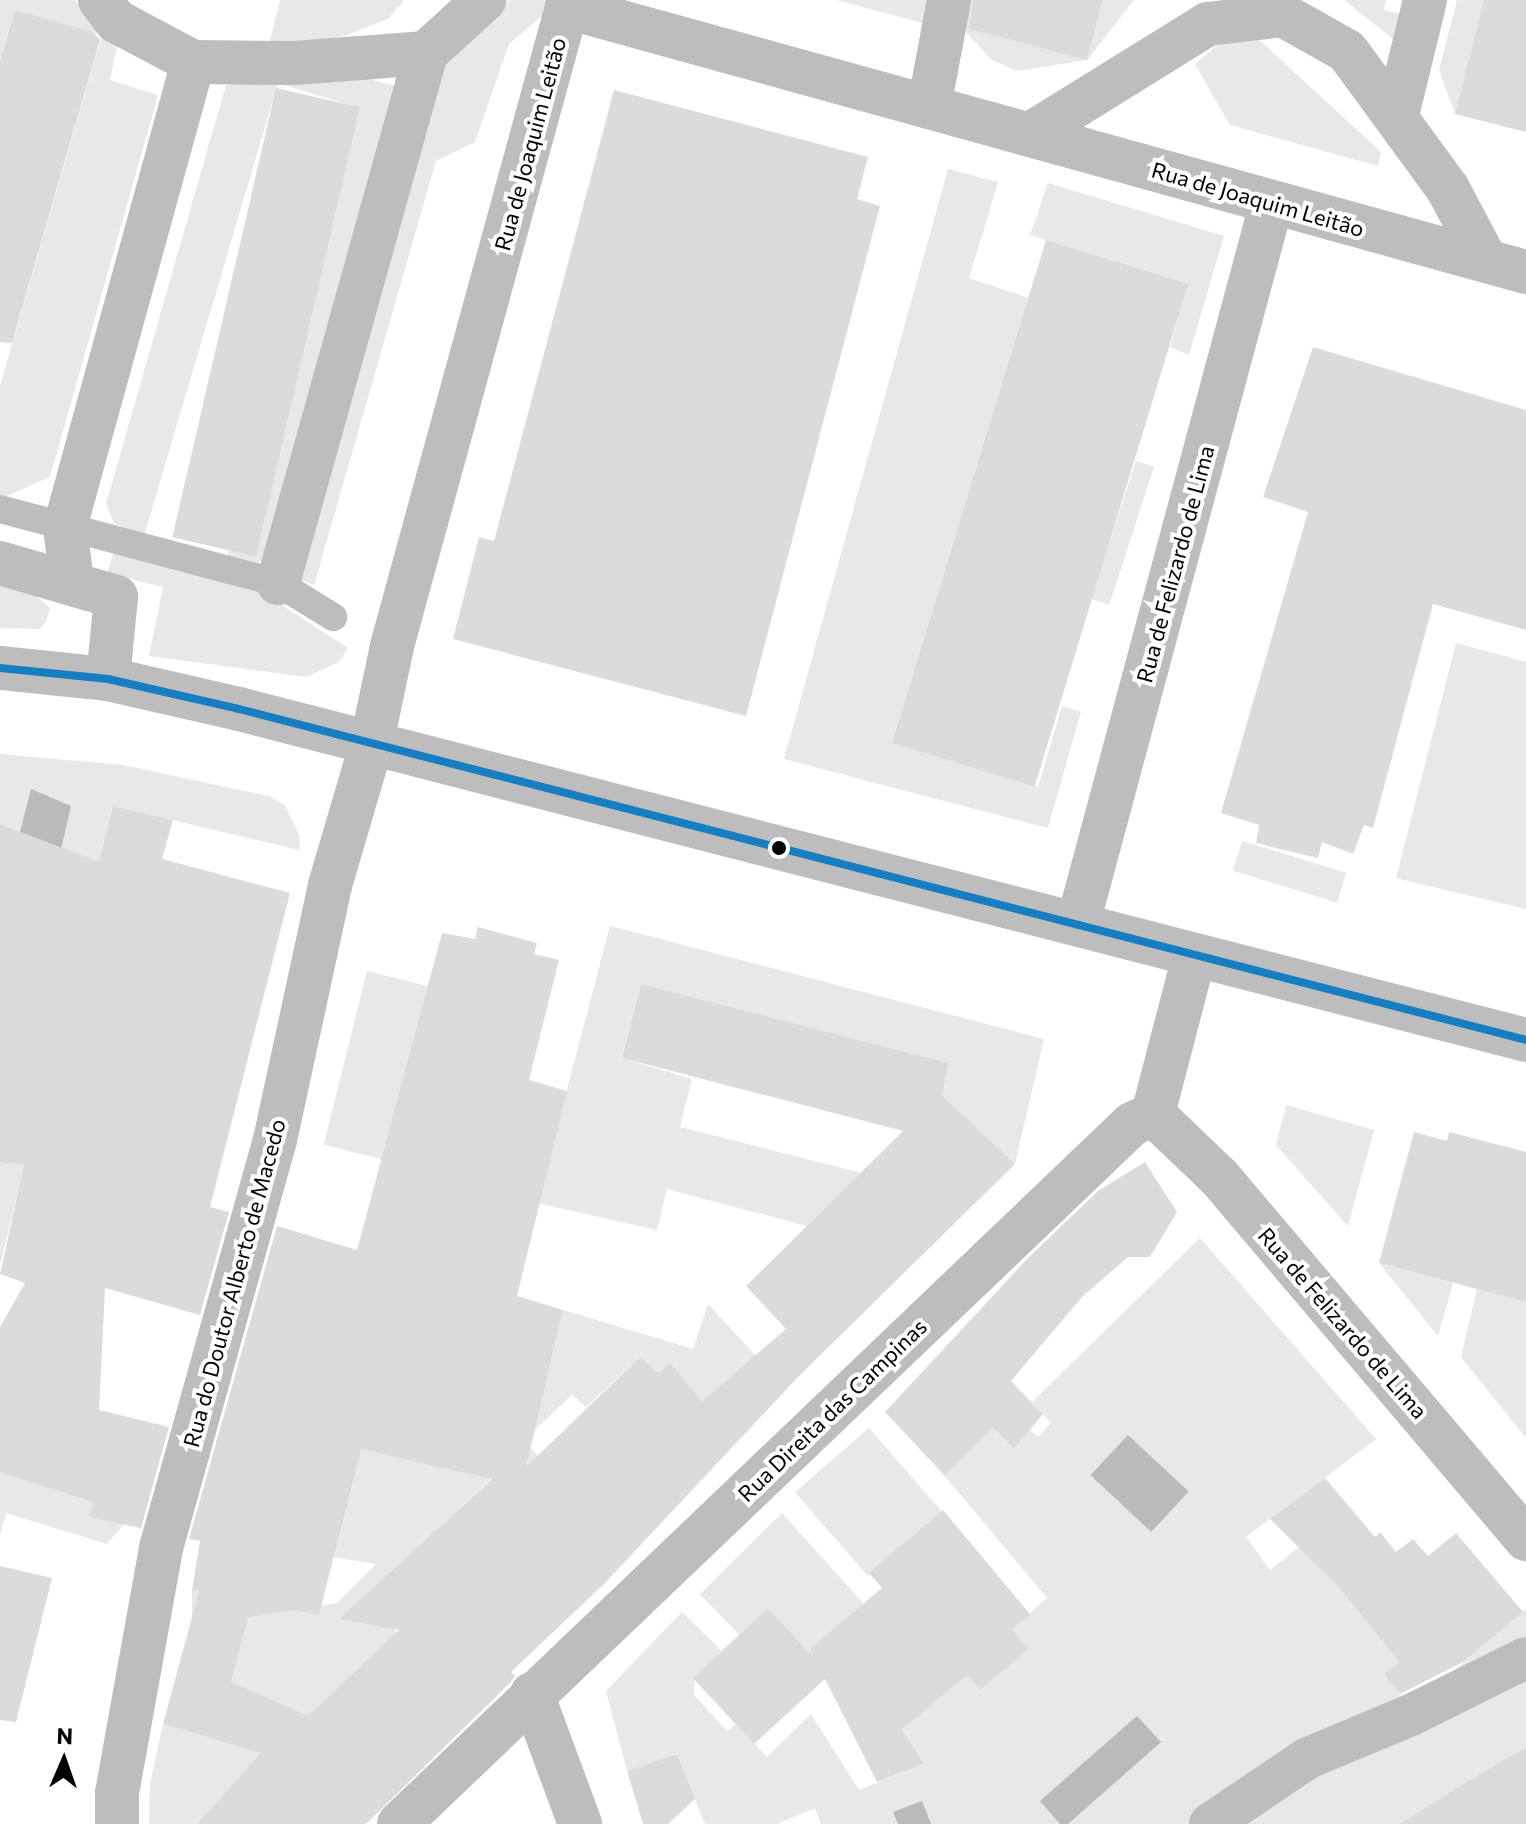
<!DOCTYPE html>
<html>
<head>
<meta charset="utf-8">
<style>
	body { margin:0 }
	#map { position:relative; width:1526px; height:1824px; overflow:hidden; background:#fff; font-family:Commissioner,sans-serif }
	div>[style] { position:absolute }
	.green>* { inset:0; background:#e8e8e8; transform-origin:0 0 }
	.water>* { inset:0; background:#bababa; transform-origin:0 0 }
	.building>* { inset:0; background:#dbdbdb; transform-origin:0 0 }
	.service>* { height:28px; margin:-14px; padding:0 14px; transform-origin:14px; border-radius:14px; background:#bdbdbd }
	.pedestrian>* { height:42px; margin:-21px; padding:0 21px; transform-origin:21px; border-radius:21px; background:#bdbdbd }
	.minor>* { height:44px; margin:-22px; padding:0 22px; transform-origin:22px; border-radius:22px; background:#bdbdbd }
	.tertiary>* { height:44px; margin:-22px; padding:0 22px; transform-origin:22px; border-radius:22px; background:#bdbdbd }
	.bus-1>* { height:8px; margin:-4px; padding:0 4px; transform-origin:4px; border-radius:4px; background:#187ec2 }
	.dots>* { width:22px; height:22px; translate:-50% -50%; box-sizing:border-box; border:4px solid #fff; border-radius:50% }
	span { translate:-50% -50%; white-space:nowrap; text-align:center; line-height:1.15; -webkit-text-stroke:8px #fff; paint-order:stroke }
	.street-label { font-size:22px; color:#000 }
	.north { position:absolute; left:24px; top:1720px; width:80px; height:80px; -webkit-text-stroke:6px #fff; paint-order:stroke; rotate:2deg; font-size:22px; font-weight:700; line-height:32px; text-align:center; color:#000 }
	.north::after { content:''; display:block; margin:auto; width:28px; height:36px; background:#000; clip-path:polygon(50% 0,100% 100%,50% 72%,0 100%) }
</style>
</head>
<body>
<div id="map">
	<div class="green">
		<i style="clip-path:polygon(0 0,75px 0,102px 34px,118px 41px,110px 80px,158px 95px,50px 477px,0 499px,0 386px,102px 35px,15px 10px,0 61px)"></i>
		<i style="clip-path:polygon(280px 0,402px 0,403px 2px,388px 19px,344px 36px,267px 53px)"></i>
		<i style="clip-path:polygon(510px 0,546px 0,551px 8px,509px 44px,475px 142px,436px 161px,314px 585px,290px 576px,434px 76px,485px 16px)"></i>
		<i style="clip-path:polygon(836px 0,949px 0,942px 28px)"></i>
		<i style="clip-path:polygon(967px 0,1002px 0,993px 35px,1087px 59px,1103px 0,1134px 0,1087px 60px,1017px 71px,992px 60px,960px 26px)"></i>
		<i style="clip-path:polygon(1344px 0,1386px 0,1384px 10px,1401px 14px,1393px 39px)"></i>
		<i style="clip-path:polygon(1457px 0,1484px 0,1455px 114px,1439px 70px)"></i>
		<i style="clip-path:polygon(1229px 35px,1254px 35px,1381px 152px,1378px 166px,1230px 125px,1195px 64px)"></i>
		<i style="clip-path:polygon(352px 75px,408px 89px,266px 556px,256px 565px,226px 560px,359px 108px,278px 83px,144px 536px,114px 523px,106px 504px,226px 85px)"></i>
		<i style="clip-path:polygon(948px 169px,998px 182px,969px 278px,1029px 298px,896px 744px,1038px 787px,1062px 706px,1081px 712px,1048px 828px,784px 759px)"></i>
		<i style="clip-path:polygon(1048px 183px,1224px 236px,1189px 355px,1170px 347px,1188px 283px,1030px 235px)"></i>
		<i style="left:1136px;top:461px;width:19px;height:145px;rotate:18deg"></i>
		<i style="clip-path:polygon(114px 551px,226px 579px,271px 598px,348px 648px,339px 662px,306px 677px,149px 656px,163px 587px,107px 573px)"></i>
		<i style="clip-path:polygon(0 582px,28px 589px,50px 608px,46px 622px,40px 629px,0 628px)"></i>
		<i style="clip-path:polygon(1456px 643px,1526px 662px,1526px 909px,1396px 878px)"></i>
		<i style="clip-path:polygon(0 754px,123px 765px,268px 796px,285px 805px,300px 837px,299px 850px,113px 806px,0 1265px,0 994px,20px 832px,0 824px)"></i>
		<i style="left:1242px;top:841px;width:109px;height:31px;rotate:17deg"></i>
		<i style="clip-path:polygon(610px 926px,1044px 1039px,1015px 1164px,942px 1095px,949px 1063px,641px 984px,622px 1058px,692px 1079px,680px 1127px,861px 1173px,807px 1226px,667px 1189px,657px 1230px,537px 1203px)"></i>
		<i style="left:367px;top:971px;width:64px;height:179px;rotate:14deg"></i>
		<i style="clip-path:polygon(1286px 1105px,1374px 1130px,1348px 1226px,1276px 1145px)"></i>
		<i style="clip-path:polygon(1200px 1238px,1376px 1439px,1246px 1537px,1270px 1570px,1299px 1547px,1329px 1575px,1399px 1662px,1384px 1675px,1411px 1708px,1526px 1609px,1526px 1747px,1399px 1824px,821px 1824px,815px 1808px,777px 1824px,705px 1824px,677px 1754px,627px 1771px,606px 1691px,682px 1612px,722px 1651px,695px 1676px,694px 1695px,727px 1731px,736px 1724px,767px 1757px,811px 1714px,859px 1790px,924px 1764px,849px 1645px,819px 1662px,768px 1608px,739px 1635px,700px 1594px,782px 1513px,944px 1693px,967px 1675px,980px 1690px,1027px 1649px,1012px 1629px,1047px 1598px,945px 1476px,993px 1428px,1014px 1449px,1030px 1430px,1038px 1437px,1051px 1423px,1032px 1402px)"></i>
		<i style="clip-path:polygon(1379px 1263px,1453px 1283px,1438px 1336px)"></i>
		<i style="clip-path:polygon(1477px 1289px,1526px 1302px,1526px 1438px,1461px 1357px)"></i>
		<i style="clip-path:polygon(708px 1304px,772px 1373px,745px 1364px,702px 1401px,670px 1364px,659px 1373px,640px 1357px,586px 1407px,572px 1395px,524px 1440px,539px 1457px,523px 1473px,492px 1478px,437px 1529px,391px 1626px,404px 1639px,331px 1695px,197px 1824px,149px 1824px,150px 1784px,163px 1724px,223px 1742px,254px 1693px,231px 1682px,192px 1618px,192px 1590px,294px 1610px,337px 1603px,376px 1564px,333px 1557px,346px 1444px,523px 1353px,551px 1362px,563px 1310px,693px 1349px)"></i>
		<i style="left:869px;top:1428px;width:111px;height:98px;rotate:49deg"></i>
		<i style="clip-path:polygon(0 1460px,20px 1478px,94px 1498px,90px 1517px,124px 1524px,107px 1544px,6px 1513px,0 1535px)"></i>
	</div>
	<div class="water">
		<i style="clip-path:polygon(31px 789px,71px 806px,52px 888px,20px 832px)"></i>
		<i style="left:1128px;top:1435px;width:83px;height:55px;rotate:43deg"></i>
		<i style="clip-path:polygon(1137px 1716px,1161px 1742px,1068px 1824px,1060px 1824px,1040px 1801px)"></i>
		<i style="clip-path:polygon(922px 1801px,931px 1824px,898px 1824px,893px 1812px)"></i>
	</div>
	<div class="building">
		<i style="clip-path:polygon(973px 0,1103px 0,1087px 60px,969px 29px)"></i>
		<i style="clip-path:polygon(1484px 0,1526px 0,1526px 132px,1455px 114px)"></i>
		<i style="clip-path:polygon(15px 10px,93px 32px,100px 40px,12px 343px,0 342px,0 61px)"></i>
		<i style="left:276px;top:88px;width:86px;height:461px;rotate:13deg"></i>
		<i style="clip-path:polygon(614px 90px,868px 157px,857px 199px,880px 206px,746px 716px,453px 639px,479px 537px,494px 541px)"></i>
		<i style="left:1046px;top:240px;width:149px;height:526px;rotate:17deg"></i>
		<i style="clip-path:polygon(1313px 347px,1526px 410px,1526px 630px,1433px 604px,1373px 828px,1364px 825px,1353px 854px,1322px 842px,1318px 858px,1256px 843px,1259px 825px,1221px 813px,1308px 512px,1263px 497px)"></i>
		<i style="clip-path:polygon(113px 806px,173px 820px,162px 859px,290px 893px,210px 1207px,229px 1212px,200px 1315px,105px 1288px,99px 1410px,169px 1427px,141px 1528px,89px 1517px,93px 1502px,0 1472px,0 1327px,25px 1283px,0 1274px,24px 1165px,0 1162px,0 824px,99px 862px)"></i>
		<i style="clip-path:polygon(evenodd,478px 927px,537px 943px,534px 954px,559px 960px,529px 1080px,567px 1091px,517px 1296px,563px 1310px,526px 1467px,640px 1357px,659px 1373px,670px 1363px,702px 1401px,786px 1329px,746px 1286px,903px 1131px,622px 1058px,641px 984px,949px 1063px,942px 1095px,1015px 1164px,798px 1377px,604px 1584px,511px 1672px,515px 1676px,510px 1683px,366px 1824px,197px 1824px,261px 1753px,163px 1724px,199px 1591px,192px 1590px,200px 1541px,189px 1539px,277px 1226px,357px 1250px,442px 933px,475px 939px,478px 927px,361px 1449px,492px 1479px,339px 1619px,399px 1630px,308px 1716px,231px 1682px,248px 1617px,295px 1610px,319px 1615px,361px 1449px)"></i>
		<i style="clip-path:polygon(1414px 1132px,1447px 1141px,1449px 1132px,1526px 1152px,1526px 1302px,1379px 1263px)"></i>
		<i style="clip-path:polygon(1145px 1162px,1177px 1212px,1150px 1257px,1128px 1257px,1082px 1297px,1011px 1381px,1043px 1414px,1014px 1449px,993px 1428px,945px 1476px,885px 1412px,1028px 1258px,1098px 1191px)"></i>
		<i style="clip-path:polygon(1325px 1478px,1375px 1537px,1380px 1532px,1396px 1552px,1413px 1539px,1428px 1556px,1456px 1533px,1523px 1612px,1465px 1661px,1400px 1694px,1384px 1675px,1399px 1662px,1337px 1585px,1270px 1519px)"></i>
		<i style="clip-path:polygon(943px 1510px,1030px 1614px,1012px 1629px,1028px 1649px,980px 1690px,967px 1675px,902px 1729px,924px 1764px,877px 1782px,825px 1679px,754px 1744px,693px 1678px,768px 1608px,814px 1657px,810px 1649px,882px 1588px,869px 1573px)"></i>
		<i style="clip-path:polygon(0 1566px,52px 1578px,16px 1722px,0 1720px)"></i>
		<i style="clip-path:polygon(1526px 1747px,1526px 1824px,1399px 1824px,1464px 1784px)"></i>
		<i style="clip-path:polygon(677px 1754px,695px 1799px,668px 1824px,643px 1824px,627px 1771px)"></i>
	</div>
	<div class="service">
		<i style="left:0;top:509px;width:288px;rotate:14.9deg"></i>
		<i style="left:278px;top:583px;width:65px;rotate:31.7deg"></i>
	</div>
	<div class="pedestrian">
		<i style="left:1210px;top:1824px;width:118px;rotate:-34deg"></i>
		<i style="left:1308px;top:1758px;width:112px;rotate:-22.7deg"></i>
		<i style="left:1411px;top:1715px;width:128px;rotate:-26.4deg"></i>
	</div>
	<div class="minor">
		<i style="left:100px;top:0;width:26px;rotate:53deg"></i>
		<i style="left:116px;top:21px;width:87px;rotate:28deg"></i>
		<i style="left:193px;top:62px;width:102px;rotate:0.6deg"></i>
		<i style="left:295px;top:63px;width:131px;rotate:-4.4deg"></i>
		<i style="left:929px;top:107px;width:109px;rotate:-79.4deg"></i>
		<i style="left:1397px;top:115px;width:118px;rotate:-76.3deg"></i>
		<i style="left:1032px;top:133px;width:207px;rotate:-31.8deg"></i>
		<i style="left:1208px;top:24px;width:76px;rotate:-6.8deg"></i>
		<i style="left:1283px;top:15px;width:73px;rotate:29.4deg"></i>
		<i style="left:1347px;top:51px;width:171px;rotate:53.8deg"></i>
		<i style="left:1448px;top:189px;width:79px;rotate:62.1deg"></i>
		<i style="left:0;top:563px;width:121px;rotate:16.3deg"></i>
		<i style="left:116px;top:597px;width:82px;rotate:95.6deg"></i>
		<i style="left:72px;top:582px;width:55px;rotate:-97.3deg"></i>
		<i style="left:65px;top:527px;width:482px;rotate:-74.6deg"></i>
		<i style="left:278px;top:583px;width:550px;rotate:-74.4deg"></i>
		<i style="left:426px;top:53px;width:79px;rotate:-42.4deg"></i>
		<i style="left:1078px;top:923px;width:743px;rotate:-74.95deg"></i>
		<i style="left:1153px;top:1114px;width:91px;rotate:43.7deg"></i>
		<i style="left:1219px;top:1177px;width:475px;rotate:49.7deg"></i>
		<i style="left:532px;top:1694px;width:139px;rotate:69.7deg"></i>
		<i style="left:117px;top:1824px;width:31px;rotate:-90deg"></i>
		<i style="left:117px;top:1793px;width:249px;rotate:-79.8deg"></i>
		<i style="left:161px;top:1548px;width:424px;rotate:-74.4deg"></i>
		<i style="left:275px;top:1140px;width:261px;rotate:-77.8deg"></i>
		<i style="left:330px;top:885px;width:145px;rotate:-73.6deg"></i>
		<i style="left:371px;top:746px;width:102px;rotate:-78.1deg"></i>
		<i style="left:392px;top:646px;width:663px;rotate:-74.68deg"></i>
		<i style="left:567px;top:7px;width:995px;rotate:15.45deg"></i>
		<i style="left:399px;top:1824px;width:1014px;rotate:-43.68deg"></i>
		<i style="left:1132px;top:1124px;width:23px;rotate:-25deg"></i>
		<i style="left:1153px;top:1114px;width:162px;rotate:-75.4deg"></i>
	</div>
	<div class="tertiary">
		<i style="left:0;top:668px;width:109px;rotate:5.8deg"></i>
		<i style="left:108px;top:679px;width:134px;rotate:12.9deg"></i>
		<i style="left:239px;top:709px;width:1329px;rotate:14.42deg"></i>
	</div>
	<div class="bus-1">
		<i style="left:0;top:668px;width:109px;rotate:5.8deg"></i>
		<i style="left:108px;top:679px;width:134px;rotate:12.9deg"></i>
		<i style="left:239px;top:709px;width:1329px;rotate:14.42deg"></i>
	</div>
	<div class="dots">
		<i style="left:779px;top:848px;background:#000"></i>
	</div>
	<div class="street-label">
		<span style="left:530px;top:144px;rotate:-75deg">Rua de Joaquim Leitão</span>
		<span style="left:1258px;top:199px;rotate:16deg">Rua de Joaquim Leitão</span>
		<span style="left:1175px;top:564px;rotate:-75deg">Rua de Felizardo de Lima</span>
		<span style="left:234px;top:1283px;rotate:-75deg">Rua do Doutor Alberto de Macedo</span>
		<span style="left:1343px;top:1323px;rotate:49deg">Rua de Felizardo de Lima</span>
		<span style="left:832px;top:1410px;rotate:-44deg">Rua Direita das Campinas</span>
	</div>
	<div class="north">N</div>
</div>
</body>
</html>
